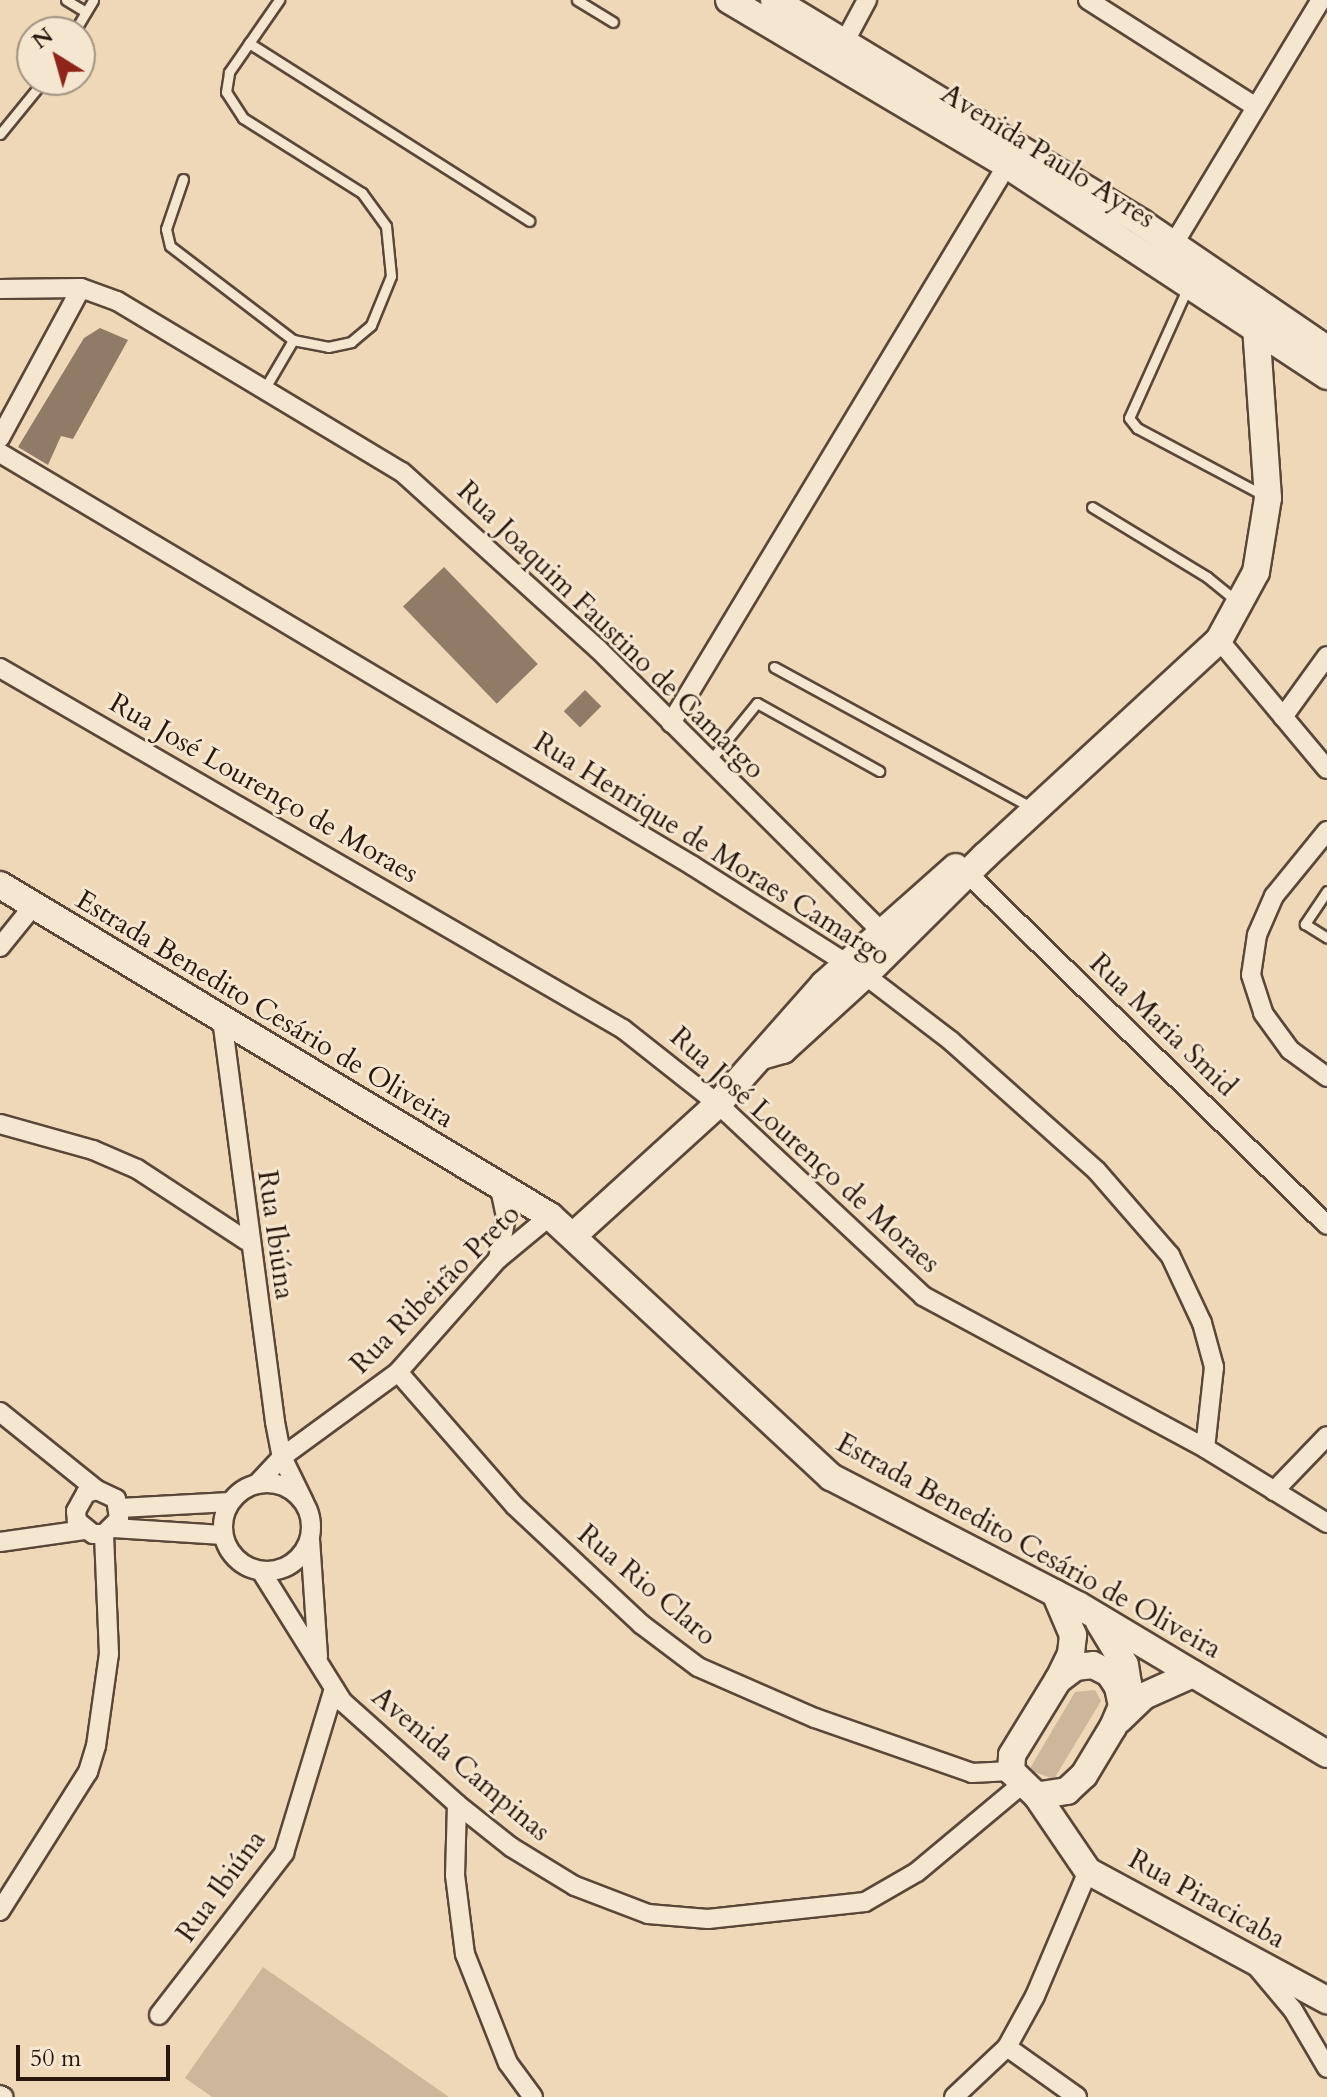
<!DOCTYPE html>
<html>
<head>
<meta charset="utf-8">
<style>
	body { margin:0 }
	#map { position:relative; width:1327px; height:2097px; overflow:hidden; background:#efd8b7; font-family:Cardo,serif }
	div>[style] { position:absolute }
	.green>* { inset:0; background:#cdb79a }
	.building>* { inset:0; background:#907b66; transform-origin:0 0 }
	.roads { filter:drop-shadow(2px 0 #5a4738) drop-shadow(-2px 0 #5a4738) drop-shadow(0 2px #5a4738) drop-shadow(0 -2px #5a4738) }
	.lane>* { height:9px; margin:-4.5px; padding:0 4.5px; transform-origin:4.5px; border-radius:4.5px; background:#f5e6d0 }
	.street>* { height:18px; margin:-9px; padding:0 9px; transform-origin:9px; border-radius:9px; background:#f5e6d0 }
	.street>.ring { margin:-9px; padding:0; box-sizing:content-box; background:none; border:18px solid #f5e6d0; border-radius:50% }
	.secondary>* { height:26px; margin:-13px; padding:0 13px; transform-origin:13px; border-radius:13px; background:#f5e6d0 }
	span { translate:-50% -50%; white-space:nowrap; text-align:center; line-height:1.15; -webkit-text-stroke:6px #f5e6d0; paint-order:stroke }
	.street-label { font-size:28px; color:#29170e }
	.north { position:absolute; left:16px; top:16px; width:80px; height:80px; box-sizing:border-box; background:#f5e6d0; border:2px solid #a39382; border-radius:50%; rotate:323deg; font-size:22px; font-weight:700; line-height:32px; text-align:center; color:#29170e }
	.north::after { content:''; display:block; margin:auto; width:28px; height:36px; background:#8f2418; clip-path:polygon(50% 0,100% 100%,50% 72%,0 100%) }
	.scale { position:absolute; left:16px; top:2045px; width:154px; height:36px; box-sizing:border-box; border:4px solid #29170e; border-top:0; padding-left:10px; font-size:24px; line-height:28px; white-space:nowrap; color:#29170e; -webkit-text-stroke:6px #f5e6d0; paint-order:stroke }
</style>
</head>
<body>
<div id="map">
	<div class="green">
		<i style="clip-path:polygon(1095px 1690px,1101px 1701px,1054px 1779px,1029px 1770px,1075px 1692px)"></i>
		<i style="clip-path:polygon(263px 1967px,449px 2097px,212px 2097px,185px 2078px)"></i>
	</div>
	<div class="building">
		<i style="clip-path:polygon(100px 328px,128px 340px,73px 439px,61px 436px,48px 465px,18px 447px,84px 338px)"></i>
		<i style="left:444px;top:567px;width:135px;height:57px;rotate:46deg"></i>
		<i style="left:585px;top:690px;width:23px;height:30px;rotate:45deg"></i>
	</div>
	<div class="roads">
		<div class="lane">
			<i style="left:66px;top:0;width:23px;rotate:31deg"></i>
			<i style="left:577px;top:0;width:42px;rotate:31.4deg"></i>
			<i style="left:74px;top:32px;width:37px;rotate:-59deg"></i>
			<i style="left:249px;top:43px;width:332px;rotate:32.4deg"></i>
			<i style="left:0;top:134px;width:70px;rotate:-50.8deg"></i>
			<i style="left:183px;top:179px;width:53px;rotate:108.8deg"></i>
			<i style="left:166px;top:229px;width:17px;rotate:77deg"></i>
			<i style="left:170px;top:246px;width:155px;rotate:37.4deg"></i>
			<i style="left:293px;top:340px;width:36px;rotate:11deg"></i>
			<i style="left:328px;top:347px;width:24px;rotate:-12deg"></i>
			<i style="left:351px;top:342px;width:26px;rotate:-40deg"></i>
			<i style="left:371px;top:325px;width:53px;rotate:-67.8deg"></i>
			<i style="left:391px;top:276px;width:50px;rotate:-95.7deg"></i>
			<i style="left:386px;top:226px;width:41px;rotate:-126deg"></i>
			<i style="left:362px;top:193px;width:141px;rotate:-147.8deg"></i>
			<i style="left:243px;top:118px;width:31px;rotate:-123deg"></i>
			<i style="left:226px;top:92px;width:20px;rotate:-81deg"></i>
			<i style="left:229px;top:72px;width:88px;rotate:-55.2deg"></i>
			<i style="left:1187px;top:289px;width:141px;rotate:114.2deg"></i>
			<i style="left:1129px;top:418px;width:13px;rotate:51deg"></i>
			<i style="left:1137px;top:428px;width:143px;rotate:28deg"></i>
			<i style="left:265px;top:388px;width:56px;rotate:-59.7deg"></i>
			<i style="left:1092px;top:507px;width:135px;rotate:31.3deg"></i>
			<i style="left:1207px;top:577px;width:38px;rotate:39deg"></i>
			<i style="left:774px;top:667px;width:295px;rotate:28.6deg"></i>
			<i style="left:709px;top:762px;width:76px;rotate:-50.9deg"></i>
			<i style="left:757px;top:703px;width:140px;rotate:29.1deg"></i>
			<i style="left:1327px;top:891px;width:40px;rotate:124deg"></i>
			<i style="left:1305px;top:924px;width:26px;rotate:32deg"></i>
		</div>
		<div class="street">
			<i style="left:1088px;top:0;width:199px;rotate:32.5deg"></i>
			<i style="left:845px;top:41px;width:47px;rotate:-61.8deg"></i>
			<i style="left:1167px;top:255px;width:298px;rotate:-58.9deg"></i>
			<i style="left:0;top:289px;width:81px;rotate:-0.7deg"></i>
			<i style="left:81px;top:288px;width:38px;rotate:20deg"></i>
			<i style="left:117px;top:301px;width:332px;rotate:31deg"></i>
			<i style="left:402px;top:472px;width:264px;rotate:42.1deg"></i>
			<i style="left:598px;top:649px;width:414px;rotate:44.9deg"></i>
			<i style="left:0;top:438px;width:170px;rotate:-61.6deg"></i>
			<i style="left:0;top:453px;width:807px;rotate:30.79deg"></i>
			<i style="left:693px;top:866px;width:204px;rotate:32.4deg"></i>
			<i style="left:865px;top:975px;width:108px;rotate:37.5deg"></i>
			<i style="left:951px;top:1041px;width:194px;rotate:41.7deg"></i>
			<i style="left:1096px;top:1170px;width:113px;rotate:49deg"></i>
			<i style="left:1170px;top:1255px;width:75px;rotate:64.8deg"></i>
			<i style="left:1202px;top:1323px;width:46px;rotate:74.7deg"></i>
			<i style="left:1214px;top:1367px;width:81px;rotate:96.3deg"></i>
			<i style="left:1219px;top:640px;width:168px;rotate:50.1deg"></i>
			<i style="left:0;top:668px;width:720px;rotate:30.09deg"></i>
			<i style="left:623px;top:1029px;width:121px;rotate:38.3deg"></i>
			<i style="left:718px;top:1104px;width:281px;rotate:43.1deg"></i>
			<i style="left:923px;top:1296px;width:320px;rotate:28.3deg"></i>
			<i style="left:1205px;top:1448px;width:143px;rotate:31.6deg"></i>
			<i style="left:1283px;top:717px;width:75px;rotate:-54.2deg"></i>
			<i style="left:671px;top:723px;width:651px;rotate:-58.95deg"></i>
			<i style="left:1327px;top:831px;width:84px;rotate:129.2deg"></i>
			<i style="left:1274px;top:896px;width:43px;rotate:113.6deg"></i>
			<i style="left:1257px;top:935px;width:40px;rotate:98.5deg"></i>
			<i style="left:1251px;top:975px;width:40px;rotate:72deg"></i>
			<i style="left:1263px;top:1013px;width:46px;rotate:53.9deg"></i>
			<i style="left:1290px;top:1050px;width:46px;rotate:36.1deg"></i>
			<i style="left:960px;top:866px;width:513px;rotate:44.37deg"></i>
			<i style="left:0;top:947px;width:54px;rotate:-51deg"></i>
			<i style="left:222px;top:1019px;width:406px;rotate:82.5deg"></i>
			<i style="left:275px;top:1422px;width:36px;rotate:79deg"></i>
			<i style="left:282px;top:1457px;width:50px;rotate:63.9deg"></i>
			<i style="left:0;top:1124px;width:97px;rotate:15.6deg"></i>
			<i style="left:93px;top:1150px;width:48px;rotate:23.4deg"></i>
			<i style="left:137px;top:1169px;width:131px;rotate:33.2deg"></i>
			<i style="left:498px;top:1259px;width:43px;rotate:-79.2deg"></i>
			<i style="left:506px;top:1217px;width:34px;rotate:-102deg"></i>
			<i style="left:398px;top:1372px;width:178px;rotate:48.9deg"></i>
			<i style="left:515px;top:1506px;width:173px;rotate:43.1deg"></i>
			<i style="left:641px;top:1624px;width:71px;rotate:37deg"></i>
			<i style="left:698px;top:1667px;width:128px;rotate:23.6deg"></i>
			<i style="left:815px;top:1718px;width:166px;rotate:19.3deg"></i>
			<i style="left:972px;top:1773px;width:39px;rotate:-3deg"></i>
			<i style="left:0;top:1412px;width:124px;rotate:38.8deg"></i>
			<i style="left:97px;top:1490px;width:21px;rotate:25deg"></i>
			<i style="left:116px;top:1499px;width:20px;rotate:81deg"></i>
			<i style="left:119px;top:1519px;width:21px;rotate:135deg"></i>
			<i style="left:104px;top:1534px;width:11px;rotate:180deg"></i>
			<i style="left:93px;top:1534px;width:21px;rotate:-141deg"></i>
			<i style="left:77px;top:1521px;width:10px;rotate:-96deg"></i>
			<i style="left:76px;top:1511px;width:21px;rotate:-61deg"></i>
			<i style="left:86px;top:1493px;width:11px;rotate:-15deg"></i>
			<i class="ring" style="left:223px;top:1483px;width:70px;height:70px"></i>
			<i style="left:257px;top:1484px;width:37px;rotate:-47deg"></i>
			<i style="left:282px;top:1457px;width:144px;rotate:-36.2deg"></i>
			<i style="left:398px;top:1372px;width:151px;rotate:-48.5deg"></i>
			<i style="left:498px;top:1259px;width:67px;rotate:-39.6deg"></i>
			<i style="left:1274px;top:1491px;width:76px;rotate:-46.1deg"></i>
			<i style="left:120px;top:1508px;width:110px;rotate:-3.1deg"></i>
			<i style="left:113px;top:1528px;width:110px;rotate:3.6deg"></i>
			<i style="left:310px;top:1539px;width:118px;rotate:86.1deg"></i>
			<i style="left:0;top:1542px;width:85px;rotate:-8.1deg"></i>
			<i style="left:261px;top:1571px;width:155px;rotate:58deg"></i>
			<i style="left:343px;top:1702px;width:153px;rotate:41.8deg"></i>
			<i style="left:457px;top:1804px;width:69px;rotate:38.5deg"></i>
			<i style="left:511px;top:1847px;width:75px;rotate:31.4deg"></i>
			<i style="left:575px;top:1886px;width:78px;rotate:21deg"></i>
			<i style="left:648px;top:1914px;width:60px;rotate:4.8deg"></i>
			<i style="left:708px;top:1919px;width:158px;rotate:-6.2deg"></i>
			<i style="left:865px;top:1902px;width:60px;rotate:-30deg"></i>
			<i style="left:917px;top:1872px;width:136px;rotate:-39.9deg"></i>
			<i style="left:457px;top:1804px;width:71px;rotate:91.6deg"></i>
			<i style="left:455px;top:1875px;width:80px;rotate:82.8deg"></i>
			<i style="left:465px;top:1954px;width:117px;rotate:68.5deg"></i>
			<i style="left:508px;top:2063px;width:42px;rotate:53.7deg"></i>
			<i style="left:0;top:1911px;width:165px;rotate:-57.7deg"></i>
			<i style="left:88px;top:1772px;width:27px;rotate:-73deg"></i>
			<i style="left:96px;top:1746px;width:93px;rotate:-82deg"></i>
			<i style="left:109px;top:1654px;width:120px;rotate:-92.4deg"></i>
			<i style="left:1256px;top:1966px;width:57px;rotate:49.9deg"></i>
			<i style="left:1293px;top:2010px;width:67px;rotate:59.6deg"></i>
			<i style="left:159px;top:2015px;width:205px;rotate:-52.3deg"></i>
			<i style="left:284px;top:1853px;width:172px;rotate:-73.1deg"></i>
			<i style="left:1007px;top:2047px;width:86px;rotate:35.5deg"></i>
			<i style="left:0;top:2095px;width:4px;rotate:27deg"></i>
			<i style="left:954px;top:2097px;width:73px;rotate:-43.3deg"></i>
			<i style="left:1007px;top:2047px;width:58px;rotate:-61.2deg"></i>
			<i style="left:1035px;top:1996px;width:136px;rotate:-67deg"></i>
		</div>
		<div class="secondary">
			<i style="left:729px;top:0;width:323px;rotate:30.7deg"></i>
			<i style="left:1007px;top:165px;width:383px;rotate:33.4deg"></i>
			<i style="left:774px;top:0;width:430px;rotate:31.2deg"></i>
			<i style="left:1142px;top:223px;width:224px;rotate:34.3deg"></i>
			<i style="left:0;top:885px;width:642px;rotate:31.04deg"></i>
			<i style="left:550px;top:1216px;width:384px;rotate:42.9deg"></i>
			<i style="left:831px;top:1477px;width:278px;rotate:27.4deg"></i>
			<i style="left:1078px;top:1605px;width:290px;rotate:30.9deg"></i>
			<i style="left:765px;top:1055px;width:19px;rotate:-16deg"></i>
			<i style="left:783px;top:1050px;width:111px;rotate:-42.4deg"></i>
			<i style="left:865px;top:975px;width:169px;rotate:-44.8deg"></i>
			<i style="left:985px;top:856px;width:318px;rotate:-42.7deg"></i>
			<i style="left:1219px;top:640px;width:77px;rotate:-61.4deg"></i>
			<i style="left:1256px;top:572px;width:75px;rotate:-80.8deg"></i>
			<i style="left:1268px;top:498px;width:199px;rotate:-94deg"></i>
			<i style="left:574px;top:1235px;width:195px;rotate:-42.3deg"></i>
			<i style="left:718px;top:1104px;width:160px;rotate:-48.5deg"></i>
			<i style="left:824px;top:984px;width:176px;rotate:-41.6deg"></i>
			<i style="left:1055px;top:1593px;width:46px;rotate:66.8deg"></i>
			<i style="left:1073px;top:1635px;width:19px;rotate:96deg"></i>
			<i style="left:1071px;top:1654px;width:28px;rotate:116deg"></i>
			<i style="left:1099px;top:1622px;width:50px;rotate:58.8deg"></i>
			<i style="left:1125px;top:1665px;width:19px;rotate:81deg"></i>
			<i style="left:1128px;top:1684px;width:16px;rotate:105deg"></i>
			<i style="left:1093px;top:1665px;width:18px;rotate:27deg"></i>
			<i style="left:1109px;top:1673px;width:17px;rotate:57deg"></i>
			<i style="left:1118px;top:1687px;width:19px;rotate:78deg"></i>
			<i style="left:1122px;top:1706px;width:23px;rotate:113deg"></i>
			<i style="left:1113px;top:1727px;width:56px;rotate:121.1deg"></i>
			<i style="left:1084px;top:1775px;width:23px;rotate:137deg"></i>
			<i style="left:1067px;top:1791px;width:30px;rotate:171deg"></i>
			<i style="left:1037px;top:1796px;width:36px;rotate:-136deg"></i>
			<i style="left:1011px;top:1771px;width:16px;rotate:-86deg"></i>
			<i style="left:1012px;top:1755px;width:88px;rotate:-58.5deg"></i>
			<i style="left:1058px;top:1680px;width:21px;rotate:-37deg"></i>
			<i style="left:1075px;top:1667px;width:18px;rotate:-6deg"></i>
			<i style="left:1119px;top:1720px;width:35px;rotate:-44deg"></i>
			<i style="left:1144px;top:1696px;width:54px;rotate:-24.2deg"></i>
			<i style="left:1037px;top:1796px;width:91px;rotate:55.8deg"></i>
			<i style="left:1088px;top:1871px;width:272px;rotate:28.4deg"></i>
		</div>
	</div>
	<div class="street-label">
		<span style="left:1048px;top:156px;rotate:32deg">Avenida Paulo Ayres</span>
		<span style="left:611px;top:630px;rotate:44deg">Rua Joaquim Faustino de Camargo</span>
		<span style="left:264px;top:788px;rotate:30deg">Rua José Lourenço de Moraes</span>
		<span style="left:712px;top:849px;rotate:32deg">Rua Henrique de Moraes Camargo</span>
		<span style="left:265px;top:1009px;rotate:31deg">Estrada Benedito Cesário de Oliveira</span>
		<span style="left:1163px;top:1025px;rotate:44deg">Rua Maria Smid</span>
		<span style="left:805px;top:1150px;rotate:42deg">Rua José Lourenço de Moraes</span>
		<span style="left:276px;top:1235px;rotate:82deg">Rua Ibiúna</span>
		<span style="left:435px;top:1289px;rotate:-45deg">Rua Ribeirão Preto</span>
		<span style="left:1029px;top:1546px;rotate:29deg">Estrada Benedito Cesário de Oliveira</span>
		<span style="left:647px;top:1585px;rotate:40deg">Rua Rio Claro</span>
		<span style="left:461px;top:1764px;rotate:40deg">Avenida Campinas</span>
		<span style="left:221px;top:1886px;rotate:-54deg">Rua Ibiúna</span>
		<span style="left:1207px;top:1899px;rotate:29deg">Rua Piracicaba</span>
	</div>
	<div class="north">N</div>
	<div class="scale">50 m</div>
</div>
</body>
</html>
